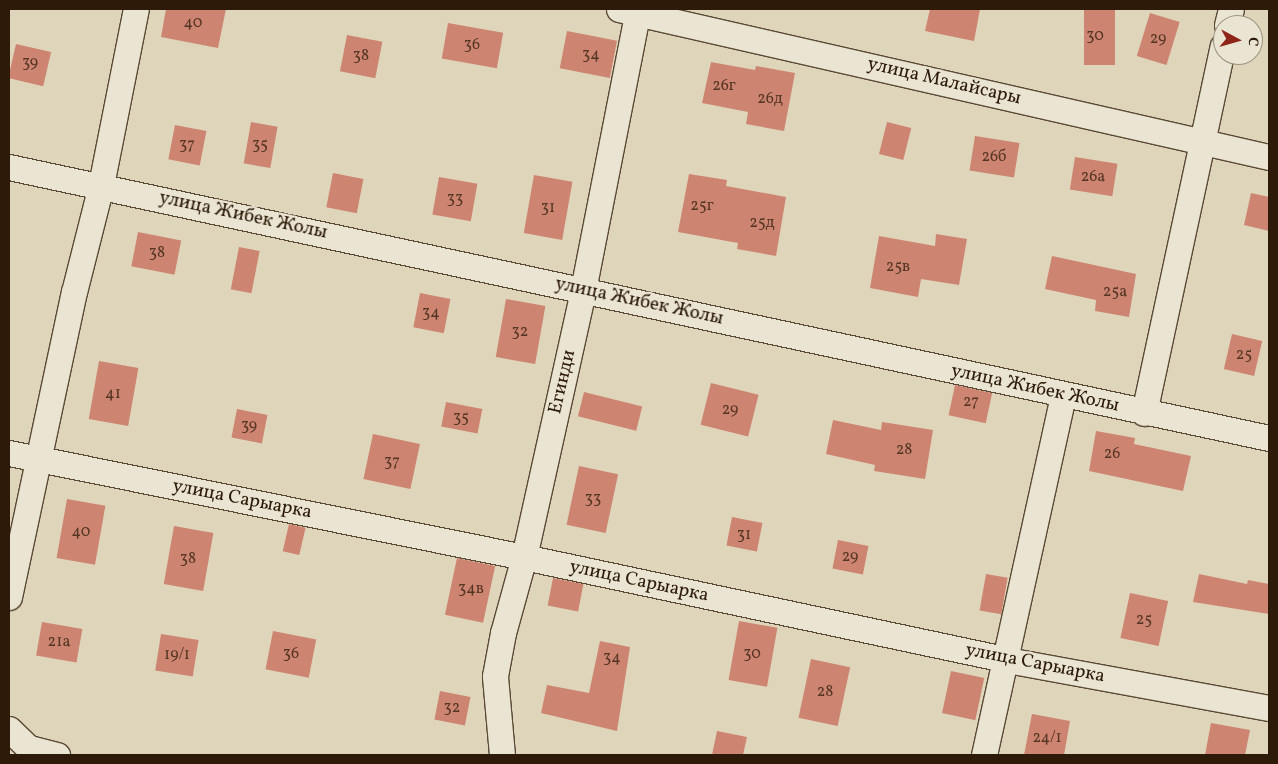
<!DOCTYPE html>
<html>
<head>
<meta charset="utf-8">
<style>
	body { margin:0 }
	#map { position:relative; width:1278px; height:764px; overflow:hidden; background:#dfd5ba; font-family:Vollkorn,serif }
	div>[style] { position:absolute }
	.building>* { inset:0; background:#cd8572; transform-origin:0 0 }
	.roads { filter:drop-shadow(1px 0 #5a4935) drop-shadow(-1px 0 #5a4935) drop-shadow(0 1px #5a4935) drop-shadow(0 -1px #5a4935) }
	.street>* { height:25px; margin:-12.5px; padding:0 12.5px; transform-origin:12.5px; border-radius:12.5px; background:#eae4d2 }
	span { translate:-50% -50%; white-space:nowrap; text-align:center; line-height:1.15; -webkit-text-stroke:4.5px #eae4d2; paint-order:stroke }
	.number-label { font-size:16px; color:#553523 }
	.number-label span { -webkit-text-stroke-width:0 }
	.street-label { font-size:19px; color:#2d1a09 }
	.frame { position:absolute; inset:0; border:10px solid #2d1a09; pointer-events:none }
	.north { position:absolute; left:1213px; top:15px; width:50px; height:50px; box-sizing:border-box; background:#eae4d2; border:1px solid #9e9382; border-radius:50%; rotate:96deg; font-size:14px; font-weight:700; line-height:20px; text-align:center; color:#2d1a09 }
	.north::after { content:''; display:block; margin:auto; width:18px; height:22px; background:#8f2418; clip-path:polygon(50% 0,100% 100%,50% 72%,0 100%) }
</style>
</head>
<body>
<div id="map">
	<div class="building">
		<i style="clip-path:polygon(166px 9px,226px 9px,218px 48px,161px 37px)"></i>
		<i style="clip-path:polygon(930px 9px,980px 9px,974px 41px,925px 31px)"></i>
		<i style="left:1084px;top:9px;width:31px;height:56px"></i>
		<i style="left:1150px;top:13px;width:31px;height:45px;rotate:17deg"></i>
		<i style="left:448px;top:23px;width:56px;height:36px;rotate:10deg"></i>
		<i style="left:567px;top:31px;width:51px;height:38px;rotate:11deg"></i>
		<i style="left:347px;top:35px;width:36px;height:37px;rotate:11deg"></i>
		<i style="left:16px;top:44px;width:36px;height:35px;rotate:13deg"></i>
		<i style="clip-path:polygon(711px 62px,755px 70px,756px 66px,795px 73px,784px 131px,746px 124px,748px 112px,702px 103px)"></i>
		<i style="left:251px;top:122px;width:27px;height:42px;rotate:10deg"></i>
		<i style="left:887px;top:122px;width:25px;height:33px;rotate:14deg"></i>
		<i style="left:175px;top:125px;width:32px;height:35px;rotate:11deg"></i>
		<i style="left:975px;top:136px;width:45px;height:35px;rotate:9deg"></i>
		<i style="left:1075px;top:157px;width:43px;height:33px;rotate:9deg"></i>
		<i style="left:333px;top:173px;width:31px;height:35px;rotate:11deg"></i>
		<i style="clip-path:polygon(689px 174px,727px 180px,726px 186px,786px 197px,776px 256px,737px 249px,738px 243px,678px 232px)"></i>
		<i style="left:534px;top:175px;width:39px;height:59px;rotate:10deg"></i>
		<i style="left:439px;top:177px;width:39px;height:38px;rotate:10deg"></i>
		<i style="clip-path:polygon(1251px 193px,1269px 197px,1269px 231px,1244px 225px)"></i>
		<i style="left:138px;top:232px;width:44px;height:35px;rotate:11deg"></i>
		<i style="clip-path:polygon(936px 234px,967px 239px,959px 285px,921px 279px,918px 297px,870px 288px,879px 236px,935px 246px)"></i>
		<i style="left:239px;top:247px;width:21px;height:43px;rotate:11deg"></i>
		<i style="clip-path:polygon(1052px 256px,1136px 274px,1129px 317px,1095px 311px,1096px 300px,1045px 289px)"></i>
		<i style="left:420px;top:293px;width:31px;height:35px;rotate:11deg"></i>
		<i style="left:506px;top:299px;width:40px;height:59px;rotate:10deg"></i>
		<i style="left:1232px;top:334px;width:31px;height:36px;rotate:13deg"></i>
		<i style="left:99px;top:361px;width:40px;height:59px;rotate:10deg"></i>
		<i style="left:711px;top:383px;width:49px;height:43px;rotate:14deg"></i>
		<i style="left:955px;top:385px;width:38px;height:31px;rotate:12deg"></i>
		<i style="left:584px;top:392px;width:60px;height:25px;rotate:14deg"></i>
		<i style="left:446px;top:402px;width:37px;height:25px;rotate:11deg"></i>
		<i style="left:237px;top:409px;width:31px;height:29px;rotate:11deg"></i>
		<i style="clip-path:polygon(833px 420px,881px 430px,882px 422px,933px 430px,925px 479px,874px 471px,875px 465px,826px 454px)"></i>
		<i style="clip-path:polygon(1096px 431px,1135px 438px,1134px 444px,1191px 456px,1183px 491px,1089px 471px)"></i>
		<i style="left:373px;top:434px;width:48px;height:46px;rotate:12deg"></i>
		<i style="left:579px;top:466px;width:40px;height:60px;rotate:12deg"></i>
		<i style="left:67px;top:499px;width:39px;height:60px;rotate:10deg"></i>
		<i style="left:732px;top:517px;width:31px;height:29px;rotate:11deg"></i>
		<i style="left:289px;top:524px;width:17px;height:28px;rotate:13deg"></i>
		<i style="left:174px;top:526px;width:40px;height:59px;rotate:10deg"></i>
		<i style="left:838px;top:540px;width:31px;height:29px;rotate:11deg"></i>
		<i style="left:457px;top:558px;width:39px;height:58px;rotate:12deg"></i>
		<i style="left:986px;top:574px;width:22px;height:37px;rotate:10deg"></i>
		<i style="clip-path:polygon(1199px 574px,1247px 584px,1248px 580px,1269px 584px,1269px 614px,1193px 602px)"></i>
		<i style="left:553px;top:578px;width:31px;height:28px;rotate:11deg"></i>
		<i style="left:1130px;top:593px;width:39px;height:46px;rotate:12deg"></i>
		<i style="left:739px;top:621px;width:39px;height:60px;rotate:10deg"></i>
		<i style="left:42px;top:622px;width:41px;height:34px;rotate:10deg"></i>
		<i style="left:273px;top:631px;width:44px;height:39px;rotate:11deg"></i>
		<i style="left:161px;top:634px;width:38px;height:37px;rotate:9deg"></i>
		<i style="clip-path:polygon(600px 641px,630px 647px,617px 731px,541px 713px,547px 685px,589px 693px)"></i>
		<i style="left:811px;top:659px;width:40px;height:60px;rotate:12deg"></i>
		<i style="left:951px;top:671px;width:34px;height:43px;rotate:12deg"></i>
		<i style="left:440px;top:691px;width:31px;height:29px;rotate:11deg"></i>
		<i style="clip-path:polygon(1032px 714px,1070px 721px,1064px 755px,1024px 755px)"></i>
		<i style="clip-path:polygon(1211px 723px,1250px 730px,1245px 755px,1205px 755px)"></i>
		<i style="clip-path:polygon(717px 731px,747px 737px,743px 755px,712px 755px)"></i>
	</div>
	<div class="roads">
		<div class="street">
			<i style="left:619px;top:9px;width:667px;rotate:12.83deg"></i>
			<i style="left:1227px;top:25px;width:16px;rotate:-76deg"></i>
			<i style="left:9px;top:167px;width:1289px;rotate:12.14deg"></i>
			<i style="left:1144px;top:413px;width:375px;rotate:-77.9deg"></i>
			<i style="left:9px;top:453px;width:525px;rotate:11.42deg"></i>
			<i style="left:524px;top:557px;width:494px;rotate:12deg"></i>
			<i style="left:1007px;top:660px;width:266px;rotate:10.4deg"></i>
			<i style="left:9px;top:597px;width:312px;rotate:-78deg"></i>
			<i style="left:74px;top:292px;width:110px;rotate:-75.8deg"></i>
			<i style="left:101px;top:185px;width:179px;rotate:-78.8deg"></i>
			<i style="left:9px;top:729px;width:28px;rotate:44deg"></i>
			<i style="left:29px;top:748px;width:29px;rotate:14deg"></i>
			<i style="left:502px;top:755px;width:79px;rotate:-95.1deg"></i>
			<i style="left:495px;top:676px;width:44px;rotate:-79.5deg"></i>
			<i style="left:503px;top:633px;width:79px;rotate:-74.6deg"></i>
			<i style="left:524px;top:557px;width:273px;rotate:-77.5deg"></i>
			<i style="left:583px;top:290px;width:286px;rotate:-78.9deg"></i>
			<i style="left:984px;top:755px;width:369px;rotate:-77.6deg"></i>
		</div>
	</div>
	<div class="number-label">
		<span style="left:193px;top:23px">40</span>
		<span style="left:1095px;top:36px">30</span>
		<span style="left:1158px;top:39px">29</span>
		<span style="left:472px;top:45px">36</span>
		<span style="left:591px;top:55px">34</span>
		<span style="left:361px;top:56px">38</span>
		<span style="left:30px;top:63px">39</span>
		<span style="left:724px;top:86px">26г</span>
		<span style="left:770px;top:99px">26д</span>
		<span style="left:187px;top:145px">37</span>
		<span style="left:260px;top:145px">35</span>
		<span style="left:994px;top:157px">26б</span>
		<span style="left:1093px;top:177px">26а</span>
		<span style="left:455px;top:199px">33</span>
		<span style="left:702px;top:206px">25г</span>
		<span style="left:548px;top:208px">31</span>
		<span style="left:762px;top:223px">25д</span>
		<span style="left:157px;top:253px">38</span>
		<span style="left:898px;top:267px">25в</span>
		<span style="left:1115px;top:292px">25а</span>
		<span style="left:431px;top:313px">34</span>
		<span style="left:520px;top:332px">32</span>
		<span style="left:1244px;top:355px">25</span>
		<span style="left:113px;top:394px">41</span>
		<span style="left:971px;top:402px">27</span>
		<span style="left:730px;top:410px">29</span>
		<span style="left:461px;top:418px">35</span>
		<span style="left:249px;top:426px">39</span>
		<span style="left:904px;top:450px">28</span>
		<span style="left:1112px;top:454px">26</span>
		<span style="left:392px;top:462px">37</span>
		<span style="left:593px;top:499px">33</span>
		<span style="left:81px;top:532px">40</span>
		<span style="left:744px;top:535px">31</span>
		<span style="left:850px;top:557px">29</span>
		<span style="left:188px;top:559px">38</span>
		<span style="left:471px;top:589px">34в</span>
		<span style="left:1144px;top:620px">25</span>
		<span style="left:59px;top:642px">21а</span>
		<span style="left:291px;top:654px">36</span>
		<span style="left:752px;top:654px">30</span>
		<span style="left:177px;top:655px">19/1</span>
		<span style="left:612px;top:658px">34</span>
		<span style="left:825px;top:692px">28</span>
		<span style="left:452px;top:708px">32</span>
		<span style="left:1047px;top:738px">24/1</span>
	</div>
	<div class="street-label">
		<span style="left:944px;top:82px;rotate:13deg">улица Малайсары</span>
		<span style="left:243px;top:216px;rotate:12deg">улица Жибек Жолы</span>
		<span style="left:639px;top:302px;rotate:12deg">улица Жибек Жолы</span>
		<span style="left:563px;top:382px;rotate:-77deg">Егинди</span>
		<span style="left:1035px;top:389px;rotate:12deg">улица Жибек Жолы</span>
		<span style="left:242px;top:500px;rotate:11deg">улица Сарыарка</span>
		<span style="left:639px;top:582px;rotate:12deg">улица Сарыарка</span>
		<span style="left:1035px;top:664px;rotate:11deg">улица Сарыарка</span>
	</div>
	<div class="frame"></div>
	<div class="north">С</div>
</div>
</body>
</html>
